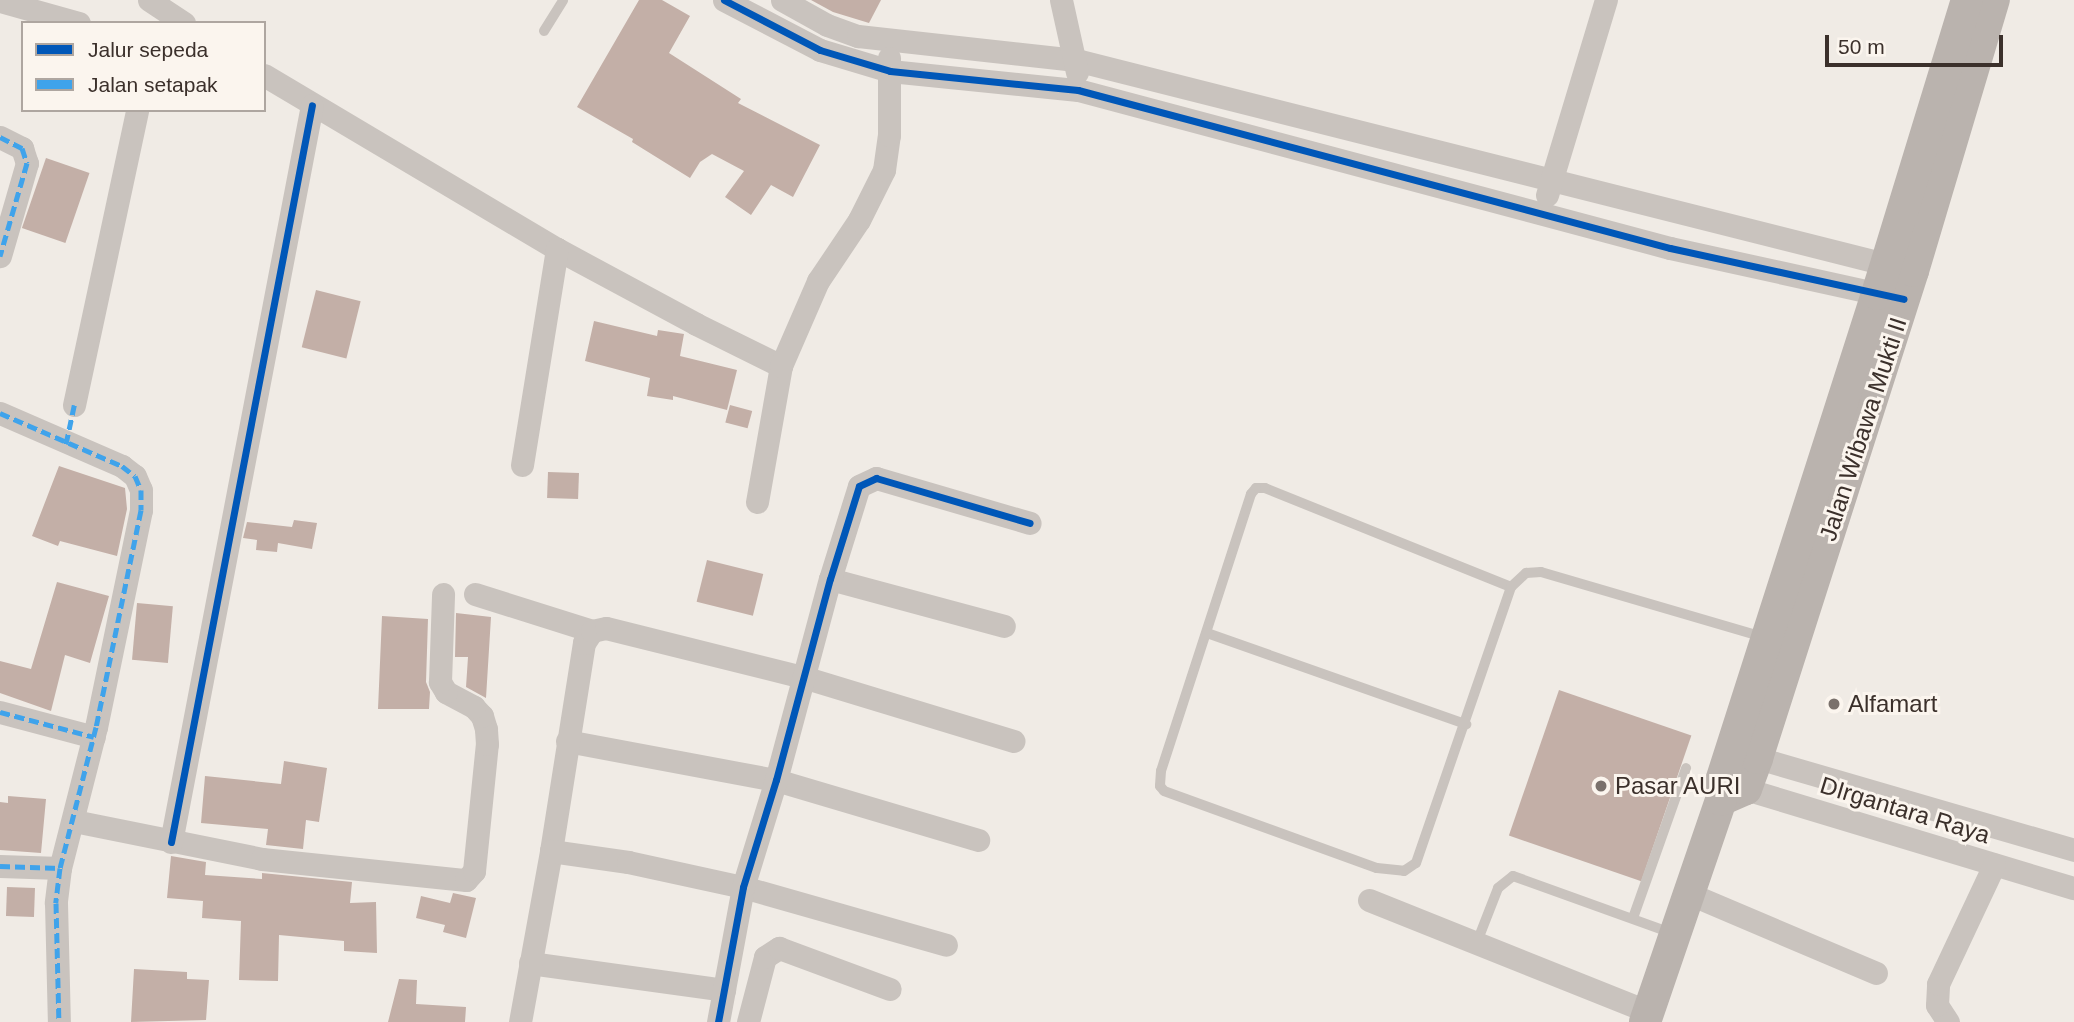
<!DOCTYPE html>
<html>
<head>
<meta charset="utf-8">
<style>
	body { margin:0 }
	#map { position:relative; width:2074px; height:1022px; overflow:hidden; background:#f0ebe5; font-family:Arial,sans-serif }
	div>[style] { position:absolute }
	.building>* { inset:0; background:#c3afa7; transform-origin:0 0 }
	.lane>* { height:10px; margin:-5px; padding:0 5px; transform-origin:5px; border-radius:5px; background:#c9c3be }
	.street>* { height:23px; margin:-11.5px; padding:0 11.5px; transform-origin:11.5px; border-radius:11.5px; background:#c9c3be }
	.secondary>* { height:32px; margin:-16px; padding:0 16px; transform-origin:16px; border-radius:16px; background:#bab3ae }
	.quiet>* { height:5px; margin-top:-2.5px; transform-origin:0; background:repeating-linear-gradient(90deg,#3fa3eb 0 10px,transparent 0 15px) }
	.cycleway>* { height:7px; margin:-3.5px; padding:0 3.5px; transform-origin:3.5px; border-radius:3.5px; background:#0057b8 }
	.dots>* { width:19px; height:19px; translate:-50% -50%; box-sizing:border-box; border:4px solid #fbf5ee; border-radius:50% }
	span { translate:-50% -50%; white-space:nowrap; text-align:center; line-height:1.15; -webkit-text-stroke:6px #fbf5ee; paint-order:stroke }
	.street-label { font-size:24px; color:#3b302b }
	.poi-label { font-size:24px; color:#3b302b }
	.left { translate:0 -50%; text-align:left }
	.legend { position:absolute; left:21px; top:21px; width:245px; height:91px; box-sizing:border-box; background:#fbf5ee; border:2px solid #aea6a0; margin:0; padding:9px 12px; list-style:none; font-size:21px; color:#3b302b }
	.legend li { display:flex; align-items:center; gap:14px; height:35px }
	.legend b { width:35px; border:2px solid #aea6a0 }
	.scale { position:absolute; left:1825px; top:35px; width:178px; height:32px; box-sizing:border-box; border:4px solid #3b302b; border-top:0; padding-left:9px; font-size:21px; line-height:24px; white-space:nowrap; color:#3b302b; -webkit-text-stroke:5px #fbf5ee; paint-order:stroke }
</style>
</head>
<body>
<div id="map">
	<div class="building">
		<i style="clip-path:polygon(639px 0,662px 0,690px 16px,669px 53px,741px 99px,738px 103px,820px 145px,793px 197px,771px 185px,751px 215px,725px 197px,744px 171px,712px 154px,700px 162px,690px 178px,632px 142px,633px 139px,577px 107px)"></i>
		<i style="clip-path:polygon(811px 0,881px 0,869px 23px,833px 12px)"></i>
		<i style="left:46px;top:158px;width:46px;height:74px;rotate:19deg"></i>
		<i style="left:316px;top:290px;width:46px;height:59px;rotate:14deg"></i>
		<i style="clip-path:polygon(594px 321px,657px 336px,658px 330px,684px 334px,680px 356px,737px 370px,727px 410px,673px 396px,673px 400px,647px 396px,650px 378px,585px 361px)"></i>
		<i style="left:730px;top:405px;width:23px;height:18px;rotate:15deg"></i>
		<i style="clip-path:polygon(59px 466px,125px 488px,127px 509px,117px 556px,60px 541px,58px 546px,32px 536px)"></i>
		<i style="left:548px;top:472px;width:31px;height:26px;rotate:2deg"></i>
		<i style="clip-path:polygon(294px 520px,317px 523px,312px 549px,278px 543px,277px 552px,256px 550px,257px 540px,243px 538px,247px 522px,292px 527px)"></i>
		<i style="left:707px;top:560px;width:58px;height:43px;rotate:14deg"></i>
		<i style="clip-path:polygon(57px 582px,109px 596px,90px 663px,65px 655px,51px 711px,0 693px,0 661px,31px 669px)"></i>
		<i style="left:137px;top:603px;width:36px;height:57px;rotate:5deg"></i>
		<i style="clip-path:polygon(456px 613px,491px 617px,486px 698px,466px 687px,468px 657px,455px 657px)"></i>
		<i style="clip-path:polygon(382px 616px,428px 619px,426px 682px,430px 692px,429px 709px,378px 709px)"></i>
		<i style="left:1559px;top:690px;width:140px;height:154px;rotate:19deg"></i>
		<i style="clip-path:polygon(284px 761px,327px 768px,319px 822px,306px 820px,303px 849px,266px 845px,268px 829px,201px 823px,205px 776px,281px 784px)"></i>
		<i style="clip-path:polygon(8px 796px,46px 799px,41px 853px,0 850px,0 802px,8px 803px)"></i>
		<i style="clip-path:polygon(171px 856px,206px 862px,205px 875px,262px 879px,262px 873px,352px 882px,350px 903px,376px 902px,377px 953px,344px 951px,344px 941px,279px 935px,278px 981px,239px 980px,241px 921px,202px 918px,203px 901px,167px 898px)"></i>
		<i style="left:7px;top:887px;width:28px;height:29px;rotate:2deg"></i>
		<i style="clip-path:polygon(453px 893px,476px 898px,466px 938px,443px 932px,445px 925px,416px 918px,421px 896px,450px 903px)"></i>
		<i style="clip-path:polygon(134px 969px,187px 972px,187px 979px,209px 980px,206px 1020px,131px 1022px)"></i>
		<i style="clip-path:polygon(399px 979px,417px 980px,416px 1004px,466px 1007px,465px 1022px,388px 1022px)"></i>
	</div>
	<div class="lane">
		<i style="left:544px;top:31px;width:36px;rotate:-58deg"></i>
		<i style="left:1511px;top:587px;width:265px;rotate:-158.1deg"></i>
		<i style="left:1265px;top:488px;width:9px;rotate:180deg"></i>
		<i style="left:1256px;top:488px;width:8px;rotate:130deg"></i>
		<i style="left:1251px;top:494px;width:291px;rotate:108deg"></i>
		<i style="left:1161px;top:771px;width:15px;rotate:94deg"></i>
		<i style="left:1160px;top:786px;width:6px;rotate:51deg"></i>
		<i style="left:1164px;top:791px;width:226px;rotate:19.9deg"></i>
		<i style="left:1377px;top:868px;width:27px;rotate:6deg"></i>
		<i style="left:1404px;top:871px;width:14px;rotate:-34deg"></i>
		<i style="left:1416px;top:863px;width:292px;rotate:-71deg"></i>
		<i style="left:1511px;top:587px;width:21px;rotate:-43deg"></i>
		<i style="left:1526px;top:573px;width:15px;rotate:-4deg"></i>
		<i style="left:1541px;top:572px;width:234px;rotate:16.3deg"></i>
		<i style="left:1207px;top:633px;width:275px;rotate:19.4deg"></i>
		<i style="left:1633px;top:918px;width:159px;rotate:-70.5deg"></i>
		<i style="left:1477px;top:942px;width:58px;rotate:-68.7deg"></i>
		<i style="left:1498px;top:888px;width:19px;rotate:-39deg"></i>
		<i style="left:1513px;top:876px;width:168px;rotate:19.8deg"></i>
	</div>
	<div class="street">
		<i style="left:149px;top:0;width:42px;rotate:33.3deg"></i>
		<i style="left:724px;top:0;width:108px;rotate:27.5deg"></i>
		<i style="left:820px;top:50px;width:73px;rotate:16.7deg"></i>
		<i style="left:890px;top:71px;width:189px;rotate:5.8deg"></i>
		<i style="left:1078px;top:90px;width:613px;rotate:14.94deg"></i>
		<i style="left:1670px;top:248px;width:227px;rotate:12.4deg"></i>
		<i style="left:782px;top:0;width:51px;rotate:29.1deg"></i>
		<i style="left:827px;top:25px;width:33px;rotate:20deg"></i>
		<i style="left:858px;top:36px;width:219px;rotate:6.3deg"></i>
		<i style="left:1076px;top:60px;width:851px;rotate:14.15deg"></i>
		<i style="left:1061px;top:0;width:74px;rotate:77.5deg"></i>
		<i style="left:0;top:1px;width:82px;rotate:15.6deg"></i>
		<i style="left:264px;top:75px;width:341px;rotate:30.7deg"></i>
		<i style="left:557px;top:249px;width:158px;rotate:28.3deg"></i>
		<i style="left:696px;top:324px;width:95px;rotate:26.3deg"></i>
		<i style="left:0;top:137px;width:25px;rotate:27deg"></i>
		<i style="left:22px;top:148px;width:16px;rotate:72deg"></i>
		<i style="left:27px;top:163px;width:97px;rotate:106.2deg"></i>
		<i style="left:1547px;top:195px;width:204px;rotate:-73.2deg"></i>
		<i style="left:74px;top:405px;width:302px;rotate:-77.9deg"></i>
		<i style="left:0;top:413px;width:133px;rotate:23.5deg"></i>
		<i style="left:122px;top:466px;width:16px;rotate:38deg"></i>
		<i style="left:135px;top:476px;width:15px;rotate:67deg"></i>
		<i style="left:141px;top:490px;width:20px;rotate:90deg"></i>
		<i style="left:141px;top:510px;width:222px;rotate:101.7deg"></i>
		<i style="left:96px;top:727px;width:146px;rotate:104.3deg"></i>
		<i style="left:60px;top:868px;width:35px;rotate:97deg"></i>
		<i style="left:56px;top:903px;width:119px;rotate:88.6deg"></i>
		<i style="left:522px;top:465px;width:219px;rotate:-80.8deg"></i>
		<i style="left:757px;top:502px;width:138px;rotate:-80deg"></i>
		<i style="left:781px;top:366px;width:93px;rotate:-66.5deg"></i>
		<i style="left:818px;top:281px;width:73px;rotate:-56.1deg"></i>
		<i style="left:859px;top:220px;width:56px;rotate:-63.4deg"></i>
		<i style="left:884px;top:170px;width:35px;rotate:-82deg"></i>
		<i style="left:889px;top:135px;width:77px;rotate:-90deg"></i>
		<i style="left:830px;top:579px;width:180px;rotate:15.1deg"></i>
		<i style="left:475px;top:594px;width:123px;rotate:17.5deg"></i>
		<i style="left:0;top:712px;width:97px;rotate:14.9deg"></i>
		<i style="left:567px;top:741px;width:213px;rotate:10.6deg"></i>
		<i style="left:776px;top:780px;width:211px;rotate:16.5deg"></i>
		<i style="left:1744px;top:754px;width:344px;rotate:16.2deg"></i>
		<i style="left:1732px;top:785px;width:357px;rotate:16.8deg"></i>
		<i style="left:74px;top:821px;width:192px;rotate:11.4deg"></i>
		<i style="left:262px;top:859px;width:205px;rotate:5.9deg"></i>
		<i style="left:466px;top:880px;width:12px;rotate:-48deg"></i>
		<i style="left:474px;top:871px;width:128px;rotate:-84.2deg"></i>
		<i style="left:487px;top:744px;width:15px;rotate:-94deg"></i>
		<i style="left:486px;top:729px;width:14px;rotate:-107deg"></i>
		<i style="left:482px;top:716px;width:12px;rotate:-132deg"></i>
		<i style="left:474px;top:707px;width:32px;rotate:-152deg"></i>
		<i style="left:446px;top:692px;width:12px;rotate:-121deg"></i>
		<i style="left:440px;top:682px;width:88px;rotate:-88deg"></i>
		<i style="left:171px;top:842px;width:750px;rotate:-79.17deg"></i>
		<i style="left:551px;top:851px;width:211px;rotate:-81deg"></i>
		<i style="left:584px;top:643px;width:14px;rotate:-56deg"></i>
		<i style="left:592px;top:631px;width:14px;rotate:-12deg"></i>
		<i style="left:606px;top:628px;width:203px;rotate:14deg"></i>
		<i style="left:803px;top:677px;width:220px;rotate:16.9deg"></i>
		<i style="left:0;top:866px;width:60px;rotate:1.9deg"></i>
		<i style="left:1690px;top:894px;width:202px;rotate:23deg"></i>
		<i style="left:1369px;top:900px;width:302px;rotate:21.8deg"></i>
		<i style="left:530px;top:963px;width:196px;rotate:7.9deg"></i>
		<i style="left:520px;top:1022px;width:174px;rotate:-79.7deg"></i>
		<i style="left:551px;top:851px;width:78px;rotate:8.1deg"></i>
		<i style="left:628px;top:862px;width:118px;rotate:12.3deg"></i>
		<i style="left:743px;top:887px;width:211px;rotate:15.9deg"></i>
		<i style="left:718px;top:1022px;width:137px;rotate:-79.5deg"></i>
		<i style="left:743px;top:887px;width:112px;rotate:-72.9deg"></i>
		<i style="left:776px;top:780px;width:208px;rotate:-75deg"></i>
		<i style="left:830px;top:579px;width:97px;rotate:-72.7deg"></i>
		<i style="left:859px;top:486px;width:19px;rotate:-25deg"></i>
		<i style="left:876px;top:478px;width:160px;rotate:16.3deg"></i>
		<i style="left:748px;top:1022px;width:67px;rotate:-75.3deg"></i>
		<i style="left:765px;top:957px;width:17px;rotate:-33deg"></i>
		<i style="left:779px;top:948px;width:118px;rotate:20.3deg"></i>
		<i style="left:1948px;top:1022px;width:20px;rotate:-123deg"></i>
		<i style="left:1937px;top:1005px;width:21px;rotate:-87deg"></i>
		<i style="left:1938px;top:984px;width:132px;rotate:-64.8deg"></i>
	</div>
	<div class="secondary">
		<i style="left:1721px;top:800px;width:27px;rotate:-24deg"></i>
		<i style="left:1746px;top:789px;width:33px;rotate:-70deg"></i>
		<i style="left:1757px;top:758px;width:511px;rotate:-72.24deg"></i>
		<i style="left:1913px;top:271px;width:283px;rotate:-73.4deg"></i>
		<i style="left:1645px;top:1022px;width:235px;rotate:-71.1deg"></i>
		<i style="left:1721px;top:800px;width:19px;rotate:-90deg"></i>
		<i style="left:1721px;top:781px;width:511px;rotate:-72.24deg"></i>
		<i style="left:1877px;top:294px;width:307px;rotate:-73deg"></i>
	</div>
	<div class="quiet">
		<i style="left:0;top:137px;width:25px;rotate:27deg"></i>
		<i style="left:22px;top:148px;width:16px;rotate:72deg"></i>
		<i style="left:27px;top:163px;width:97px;rotate:106.2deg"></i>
		<i style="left:0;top:413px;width:133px;rotate:23.5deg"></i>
		<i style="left:122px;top:466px;width:16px;rotate:38deg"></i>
		<i style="left:135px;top:476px;width:15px;rotate:67deg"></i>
		<i style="left:141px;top:490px;width:20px;rotate:90deg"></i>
		<i style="left:141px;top:510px;width:222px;rotate:101.7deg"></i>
		<i style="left:96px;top:727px;width:146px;rotate:104.3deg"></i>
		<i style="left:60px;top:868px;width:35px;rotate:97deg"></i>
		<i style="left:56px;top:903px;width:119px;rotate:88.6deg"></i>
		<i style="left:66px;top:444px;width:40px;rotate:-78deg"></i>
		<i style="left:0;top:712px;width:97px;rotate:14.9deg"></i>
		<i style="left:0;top:866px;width:60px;rotate:1.9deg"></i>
	</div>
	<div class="cycleway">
		<i style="left:724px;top:0;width:108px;rotate:27.5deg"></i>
		<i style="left:820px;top:50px;width:73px;rotate:16.7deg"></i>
		<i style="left:890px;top:71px;width:189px;rotate:5.8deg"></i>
		<i style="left:1078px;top:90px;width:613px;rotate:14.94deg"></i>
		<i style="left:1670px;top:248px;width:239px;rotate:12.3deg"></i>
		<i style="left:171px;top:842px;width:750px;rotate:-79.17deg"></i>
		<i style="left:718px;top:1022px;width:137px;rotate:-79.5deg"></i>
		<i style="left:743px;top:887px;width:112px;rotate:-72.9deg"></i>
		<i style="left:776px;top:780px;width:208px;rotate:-75deg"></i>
		<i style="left:830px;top:579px;width:97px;rotate:-72.7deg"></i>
		<i style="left:859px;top:486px;width:19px;rotate:-25deg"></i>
		<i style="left:876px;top:478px;width:160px;rotate:16.3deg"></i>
	</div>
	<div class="dots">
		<i style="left:1834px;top:704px;background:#7a716c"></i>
		<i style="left:1601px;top:786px;background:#7a716c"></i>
	</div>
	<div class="street-label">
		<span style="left:1863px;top:429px;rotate:-72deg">Jalan Wibawa Mukti II</span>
		<span style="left:1905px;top:810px;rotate:17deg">DIrgantara Raya</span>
	</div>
	<div class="poi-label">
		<span class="left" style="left:1848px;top:704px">Alfamart</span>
		<span class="left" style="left:1615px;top:786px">Pasar AURI</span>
	</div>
	<ul class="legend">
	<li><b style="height:9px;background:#0057b8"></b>Jalur sepeda</li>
	<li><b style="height:9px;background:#3fa3eb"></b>Jalan setapak</li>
	</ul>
	<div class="scale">50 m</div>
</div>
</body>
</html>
